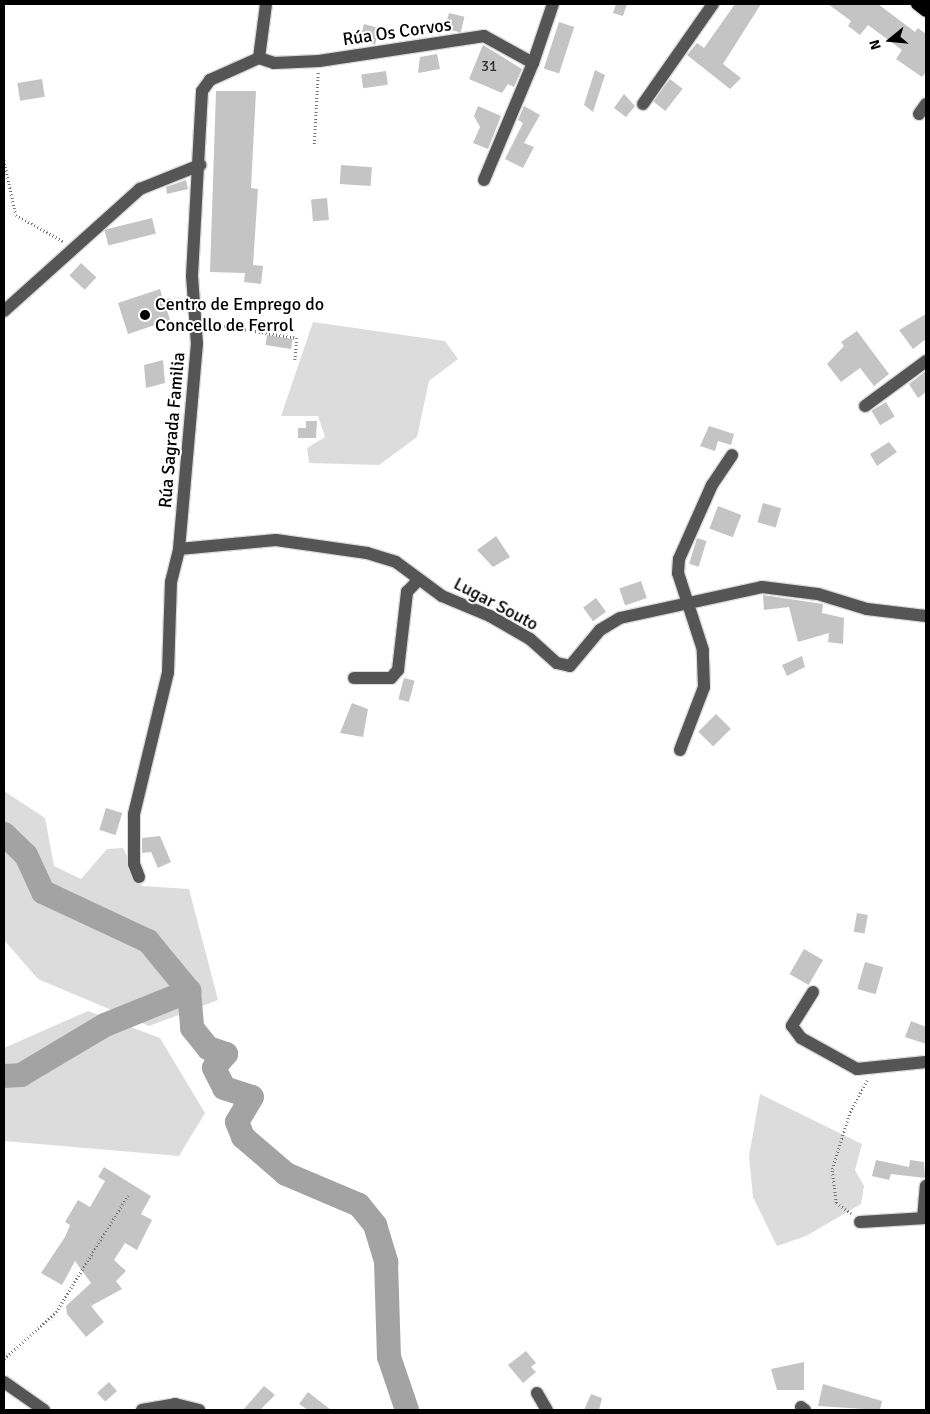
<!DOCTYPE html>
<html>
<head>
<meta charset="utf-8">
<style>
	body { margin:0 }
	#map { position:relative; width:930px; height:1414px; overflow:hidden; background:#fff; font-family:Signika,sans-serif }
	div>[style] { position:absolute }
	.green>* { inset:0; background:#dcdcdc }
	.river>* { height:24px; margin:-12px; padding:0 12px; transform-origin:12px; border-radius:12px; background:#a3a3a3 }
	.building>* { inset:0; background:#c4c4c4; transform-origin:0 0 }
	.path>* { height:2.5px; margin-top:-1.25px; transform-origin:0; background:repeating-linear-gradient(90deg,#777 0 1px,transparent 0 3.5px) }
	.roads { filter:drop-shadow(1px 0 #dbdbdb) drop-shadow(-1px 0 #dbdbdb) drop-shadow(0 1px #dbdbdb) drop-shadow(0 -1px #dbdbdb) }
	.minor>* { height:12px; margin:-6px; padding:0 6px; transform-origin:6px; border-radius:6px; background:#555 }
	.major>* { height:12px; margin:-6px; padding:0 6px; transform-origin:6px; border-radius:6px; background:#000 }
	.dots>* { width:14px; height:14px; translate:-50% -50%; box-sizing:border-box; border:2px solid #fff; border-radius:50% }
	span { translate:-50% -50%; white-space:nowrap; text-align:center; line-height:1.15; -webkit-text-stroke:4px #fff; paint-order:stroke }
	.number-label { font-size:15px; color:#313131 }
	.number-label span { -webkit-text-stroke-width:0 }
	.street-label { font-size:18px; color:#000 }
	.poi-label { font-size:18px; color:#000 }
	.left { translate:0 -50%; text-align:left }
	.frame { position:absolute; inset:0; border:5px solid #000; pointer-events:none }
	.north { position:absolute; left:865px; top:15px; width:50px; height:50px; -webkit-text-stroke:4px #fff; paint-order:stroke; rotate:253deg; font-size:14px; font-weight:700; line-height:20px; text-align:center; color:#000 }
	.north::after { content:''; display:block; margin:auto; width:18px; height:22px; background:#000; clip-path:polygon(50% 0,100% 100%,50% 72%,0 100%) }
</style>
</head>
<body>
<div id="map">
	<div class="green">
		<i style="clip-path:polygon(313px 322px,445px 341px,458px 359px,429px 381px,417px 437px,379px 465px,309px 463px,307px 448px,325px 437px,318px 416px,281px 416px)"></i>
		<i style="clip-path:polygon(4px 791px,45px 818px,54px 866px,81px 879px,107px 849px,123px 848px,142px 886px,189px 889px,218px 1000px,149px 1026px,38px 979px,4px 940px)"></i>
		<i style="clip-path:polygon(88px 1011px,160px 1038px,205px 1113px,179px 1156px,4px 1141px,4px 1048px)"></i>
		<i style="clip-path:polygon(760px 1094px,862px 1144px,855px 1170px,864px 1186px,861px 1204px,806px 1236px,777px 1246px,753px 1197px,749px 1156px)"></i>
	</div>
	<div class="river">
		<i style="left:4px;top:834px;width:30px;rotate:44deg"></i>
		<i style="left:26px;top:855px;width:41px;rotate:65.3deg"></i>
		<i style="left:43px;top:892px;width:116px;rotate:25deg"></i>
		<i style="left:148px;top:941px;width:65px;rotate:50.6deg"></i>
		<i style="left:189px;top:991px;width:37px;rotate:85deg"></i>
		<i style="left:192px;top:1028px;width:26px;rotate:51deg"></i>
		<i style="left:208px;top:1048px;width:19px;rotate:18deg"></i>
		<i style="left:226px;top:1054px;width:18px;rotate:131deg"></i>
		<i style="left:214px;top:1068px;width:22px;rotate:63deg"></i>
		<i style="left:224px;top:1088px;width:29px;rotate:18deg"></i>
		<i style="left:252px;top:1097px;width:29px;rotate:121deg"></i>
		<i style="left:237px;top:1122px;width:16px;rotate:68deg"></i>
		<i style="left:243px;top:1137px;width:57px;rotate:40.7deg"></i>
		<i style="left:286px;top:1174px;width:79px;rotate:23deg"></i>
		<i style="left:359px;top:1205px;width:26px;rotate:51deg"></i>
		<i style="left:375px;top:1225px;width:39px;rotate:73deg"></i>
		<i style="left:386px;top:1262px;width:95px;rotate:88.2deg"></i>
		<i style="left:389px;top:1357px;width:56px;rotate:71.2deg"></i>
		<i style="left:4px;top:1076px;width:17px;rotate:-3deg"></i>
		<i style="left:21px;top:1075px;width:98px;rotate:-30.8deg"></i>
		<i style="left:105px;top:1025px;width:91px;rotate:-22deg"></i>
	</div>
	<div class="building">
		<i style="clip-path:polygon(616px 4px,627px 4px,623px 16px,613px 13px)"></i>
		<i style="clip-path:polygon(735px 4px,761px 4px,723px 64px,741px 78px,730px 89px,687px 55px,697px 43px,704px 48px)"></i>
		<i style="clip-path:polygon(828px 4px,878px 4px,915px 32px,918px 28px,926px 34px,926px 72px,922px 77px,896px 59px,902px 50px,868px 25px,860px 35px,848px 26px,851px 21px)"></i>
		<i style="left:449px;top:13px;width:16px;height:16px;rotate:14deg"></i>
		<i style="left:559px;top:22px;width:16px;height:49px;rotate:18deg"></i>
		<i style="left:364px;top:24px;width:16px;height:17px;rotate:15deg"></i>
		<i style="clip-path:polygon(483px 45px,522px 69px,514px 87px,508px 84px,502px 93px,469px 79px)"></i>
		<i style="clip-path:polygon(437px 54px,440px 69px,418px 73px,420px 57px)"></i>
		<i style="clip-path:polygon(595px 70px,605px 75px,593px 112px,584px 105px)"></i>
		<i style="left:386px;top:71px;width:14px;height:25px;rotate:82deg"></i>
		<i style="left:42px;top:79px;width:18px;height:25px;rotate:81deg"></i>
		<i style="left:670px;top:79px;width:16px;height:28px;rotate:38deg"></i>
		<i style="clip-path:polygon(216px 91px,256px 91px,251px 188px,258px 189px,253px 265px,263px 266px,261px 284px,244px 282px,245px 273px,210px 272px)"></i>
		<i style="clip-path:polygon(624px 94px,635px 106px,626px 117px,614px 108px)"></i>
		<i style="clip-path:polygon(478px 106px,501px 116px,488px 149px,473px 143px,480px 127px,474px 116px)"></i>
		<i style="clip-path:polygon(524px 106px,540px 115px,524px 143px,534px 147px,523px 168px,505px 159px,523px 123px,518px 120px)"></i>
		<i style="left:341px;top:165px;width:31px;height:19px;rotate:4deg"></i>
		<i style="clip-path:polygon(186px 180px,188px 189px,167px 194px,166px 187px)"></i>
		<i style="left:327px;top:198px;width:22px;height:16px;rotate:85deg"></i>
		<i style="left:152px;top:218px;width:16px;height:49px;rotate:76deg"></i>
		<i style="left:81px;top:263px;width:21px;height:17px;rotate:43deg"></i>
		<i style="clip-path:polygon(160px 289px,163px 300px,170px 298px,173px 307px,167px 310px,170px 320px,128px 334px,118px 303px)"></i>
		<i style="clip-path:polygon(926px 314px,926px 339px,913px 349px,899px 330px)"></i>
		<i style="clip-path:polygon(857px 331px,889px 374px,874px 386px,860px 368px,841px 382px,827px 364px,844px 346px,841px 342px)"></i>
		<i style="left:267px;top:335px;width:26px;height:10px;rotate:9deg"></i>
		<i style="clip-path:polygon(163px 360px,165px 383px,146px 388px,144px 365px)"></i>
		<i style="clip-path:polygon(926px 371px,926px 392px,918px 398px,909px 384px)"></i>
		<i style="left:886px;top:402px;width:17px;height:17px;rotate:59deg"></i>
		<i style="clip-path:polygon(306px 421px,317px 421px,316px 438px,298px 438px,298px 428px,306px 428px)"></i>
		<i style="clip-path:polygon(709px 426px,734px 434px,731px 445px,718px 441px,715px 451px,700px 446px)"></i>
		<i style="clip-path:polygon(889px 442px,897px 452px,877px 466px,870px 454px)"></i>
		<i style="left:763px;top:503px;width:19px;height:20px;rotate:16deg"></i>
		<i style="left:718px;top:506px;width:25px;height:24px;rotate:21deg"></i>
		<i style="clip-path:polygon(496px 536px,510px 557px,493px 567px,477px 550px)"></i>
		<i style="left:697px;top:538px;width:10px;height:27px;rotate:17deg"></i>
		<i style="left:641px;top:581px;width:18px;height:23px;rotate:71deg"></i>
		<i style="clip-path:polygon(763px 595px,823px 604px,822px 613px,844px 618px,843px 644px,828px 642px,829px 633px,798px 642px,789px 607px,764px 610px)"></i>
		<i style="left:596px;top:598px;width:17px;height:16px;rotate:54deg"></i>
		<i style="clip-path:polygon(802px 656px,805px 667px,787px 676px,782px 665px)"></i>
		<i style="left:404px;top:678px;width:11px;height:22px;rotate:15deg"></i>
		<i style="clip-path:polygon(352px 703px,368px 709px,363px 737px,340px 733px)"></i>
		<i style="left:716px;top:714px;width:21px;height:25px;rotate:45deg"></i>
		<i style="left:106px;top:808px;width:17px;height:23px;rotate:17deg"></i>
		<i style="clip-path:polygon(160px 836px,171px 862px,158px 868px,151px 852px,142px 853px,142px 838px)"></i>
		<i style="left:857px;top:913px;width:11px;height:19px;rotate:10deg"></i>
		<i style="left:804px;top:949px;width:22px;height:29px;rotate:30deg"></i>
		<i style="left:865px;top:962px;width:19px;height:28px;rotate:16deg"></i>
		<i style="clip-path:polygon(911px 1021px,926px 1027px,926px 1044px,905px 1037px)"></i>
		<i style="clip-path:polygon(876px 1160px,909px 1167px,910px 1160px,924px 1162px,925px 1178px,891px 1174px,889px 1180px,872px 1176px)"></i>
		<i style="clip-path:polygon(104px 1167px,151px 1196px,141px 1214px,152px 1220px,137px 1250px,125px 1243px,114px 1260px,126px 1271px,116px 1281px,122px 1289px,91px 1306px,104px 1322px,86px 1337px,67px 1314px,66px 1306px,91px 1283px,75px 1261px,62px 1285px,41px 1273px,65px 1237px,70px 1225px,65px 1222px,78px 1200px,90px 1207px,105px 1181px,98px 1177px)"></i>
		<i style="clip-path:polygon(526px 1351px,536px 1363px,531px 1367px,536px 1372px,523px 1383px,508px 1365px)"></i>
		<i style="clip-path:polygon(804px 1362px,804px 1390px,777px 1390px,771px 1369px)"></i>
		<i style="left:109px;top:1382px;width:12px;height:16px;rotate:48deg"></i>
		<i style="clip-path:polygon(823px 1384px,882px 1401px,880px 1410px,818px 1406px)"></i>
		<i style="clip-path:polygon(264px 1386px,275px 1395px,260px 1410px,243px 1410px)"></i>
		<i style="clip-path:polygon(308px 1392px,331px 1410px,308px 1410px,299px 1404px)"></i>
		<i style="clip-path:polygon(591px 1394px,602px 1398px,599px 1410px,584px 1410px)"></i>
	</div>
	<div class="path">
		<i style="left:314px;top:144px;width:72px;rotate:-86.8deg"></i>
		<i style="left:4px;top:160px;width:56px;rotate:77.7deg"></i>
		<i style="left:16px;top:215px;width:54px;rotate:29deg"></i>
		<i style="left:207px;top:323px;width:91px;rotate:9.5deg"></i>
		<i style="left:297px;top:338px;width:22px;rotate:95deg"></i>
		<i style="left:851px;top:1214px;width:19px;rotate:-144deg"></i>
		<i style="left:836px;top:1203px;width:34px;rotate:-97deg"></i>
		<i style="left:832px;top:1169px;width:60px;rotate:-72.5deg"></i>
		<i style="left:850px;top:1112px;width:36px;rotate:-62deg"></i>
		<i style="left:4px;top:1359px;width:70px;rotate:-42.1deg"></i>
		<i style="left:56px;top:1312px;width:137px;rotate:-58.4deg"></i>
	</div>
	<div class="roads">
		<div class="minor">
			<i style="left:259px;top:58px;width:16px;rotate:18deg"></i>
			<i style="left:274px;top:63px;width:45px;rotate:-2.5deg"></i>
			<i style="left:319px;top:61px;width:167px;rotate:-8.6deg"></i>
			<i style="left:484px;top:36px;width:56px;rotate:28.9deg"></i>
			<i style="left:643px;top:104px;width:122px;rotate:-55deg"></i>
			<i style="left:919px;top:114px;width:12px;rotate:-55deg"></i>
			<i style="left:484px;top:180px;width:127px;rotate:-67.3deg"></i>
			<i style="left:533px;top:63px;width:62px;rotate:-71.3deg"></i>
			<i style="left:4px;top:311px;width:183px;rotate:-41.9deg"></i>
			<i style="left:140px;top:189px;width:65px;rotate:-21.8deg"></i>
			<i style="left:865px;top:406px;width:76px;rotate:-36.4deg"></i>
			<i style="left:179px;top:549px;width:97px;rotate:-5.3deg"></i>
			<i style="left:276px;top:540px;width:92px;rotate:8.1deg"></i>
			<i style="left:367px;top:553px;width:30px;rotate:17deg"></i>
			<i style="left:396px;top:562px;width:57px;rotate:36.5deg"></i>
			<i style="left:442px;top:596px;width:52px;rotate:22.6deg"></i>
			<i style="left:490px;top:616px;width:46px;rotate:29.9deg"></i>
			<i style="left:530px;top:639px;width:36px;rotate:42deg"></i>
			<i style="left:557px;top:663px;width:13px;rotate:13deg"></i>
			<i style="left:570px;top:666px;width:47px;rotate:-50.2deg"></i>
			<i style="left:600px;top:630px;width:23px;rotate:-31deg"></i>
			<i style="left:620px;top:618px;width:145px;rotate:-12.3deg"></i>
			<i style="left:762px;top:587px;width:56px;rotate:7.1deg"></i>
			<i style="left:818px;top:594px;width:51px;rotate:17deg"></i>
			<i style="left:867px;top:609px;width:59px;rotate:6.8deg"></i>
			<i style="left:354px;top:678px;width:37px"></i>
			<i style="left:391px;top:678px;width:11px;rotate:-49deg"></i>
			<i style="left:398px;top:670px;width:79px;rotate:-83.4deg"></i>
			<i style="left:407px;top:592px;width:16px;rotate:-47deg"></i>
			<i style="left:680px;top:750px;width:67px;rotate:-69.1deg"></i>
			<i style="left:704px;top:687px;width:37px;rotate:-92deg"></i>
			<i style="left:703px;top:650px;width:81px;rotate:-108deg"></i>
			<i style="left:678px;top:573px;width:14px;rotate:-86deg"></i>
			<i style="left:679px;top:559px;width:81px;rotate:-66deg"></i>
			<i style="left:712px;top:485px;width:36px;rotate:-56deg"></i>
			<i style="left:139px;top:877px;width:14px;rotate:-111deg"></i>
			<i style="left:134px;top:864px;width:50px;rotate:-90deg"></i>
			<i style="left:134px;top:814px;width:146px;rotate:-76.5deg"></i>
			<i style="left:168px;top:672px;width:90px;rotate:-88.1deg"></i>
			<i style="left:171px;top:582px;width:34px;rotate:-76deg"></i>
			<i style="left:179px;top:549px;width:206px;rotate:-85deg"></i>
			<i style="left:197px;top:344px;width:68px;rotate:-94.2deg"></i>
			<i style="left:192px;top:276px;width:185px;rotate:-86.9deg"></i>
			<i style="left:202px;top:91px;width:14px;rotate:-54deg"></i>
			<i style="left:210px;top:80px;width:54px;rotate:-24.2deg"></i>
			<i style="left:259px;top:58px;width:54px;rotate:-82.6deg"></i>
			<i style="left:813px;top:992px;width:40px;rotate:122deg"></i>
			<i style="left:792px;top:1026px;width:15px;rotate:53deg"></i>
			<i style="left:801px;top:1038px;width:64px;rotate:29deg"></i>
			<i style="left:857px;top:1069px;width:69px;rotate:-5.8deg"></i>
			<i style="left:923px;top:1218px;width:32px;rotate:-85deg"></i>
			<i style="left:860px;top:1222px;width:66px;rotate:-3.5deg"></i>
			<i style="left:4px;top:1382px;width:49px;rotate:35deg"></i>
			<i style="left:537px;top:1393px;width:20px;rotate:60deg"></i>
			<i style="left:801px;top:1407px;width:5px;rotate:37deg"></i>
			<i style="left:142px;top:1410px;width:34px;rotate:-10deg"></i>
			<i style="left:175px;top:1404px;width:25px;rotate:14deg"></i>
		</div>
		<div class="major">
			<i style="left:917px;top:4px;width:11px;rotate:38deg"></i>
		</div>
	</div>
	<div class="dots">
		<i style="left:145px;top:315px;background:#000"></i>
	</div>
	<div class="number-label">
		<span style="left:489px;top:67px">31</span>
	</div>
	<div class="street-label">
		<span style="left:397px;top:32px;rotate:-8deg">Rúa Os Corvos</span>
		<span style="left:172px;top:430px;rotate:-85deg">Rúa Sagrada Familia</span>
		<span style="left:496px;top:604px;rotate:28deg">Lugar Souto</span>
	</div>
	<div class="poi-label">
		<span class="left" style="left:155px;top:315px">Centro de Emprego do<br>Concello de Ferrol</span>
	</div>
	<div class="frame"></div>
	<div class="north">N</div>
</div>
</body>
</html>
